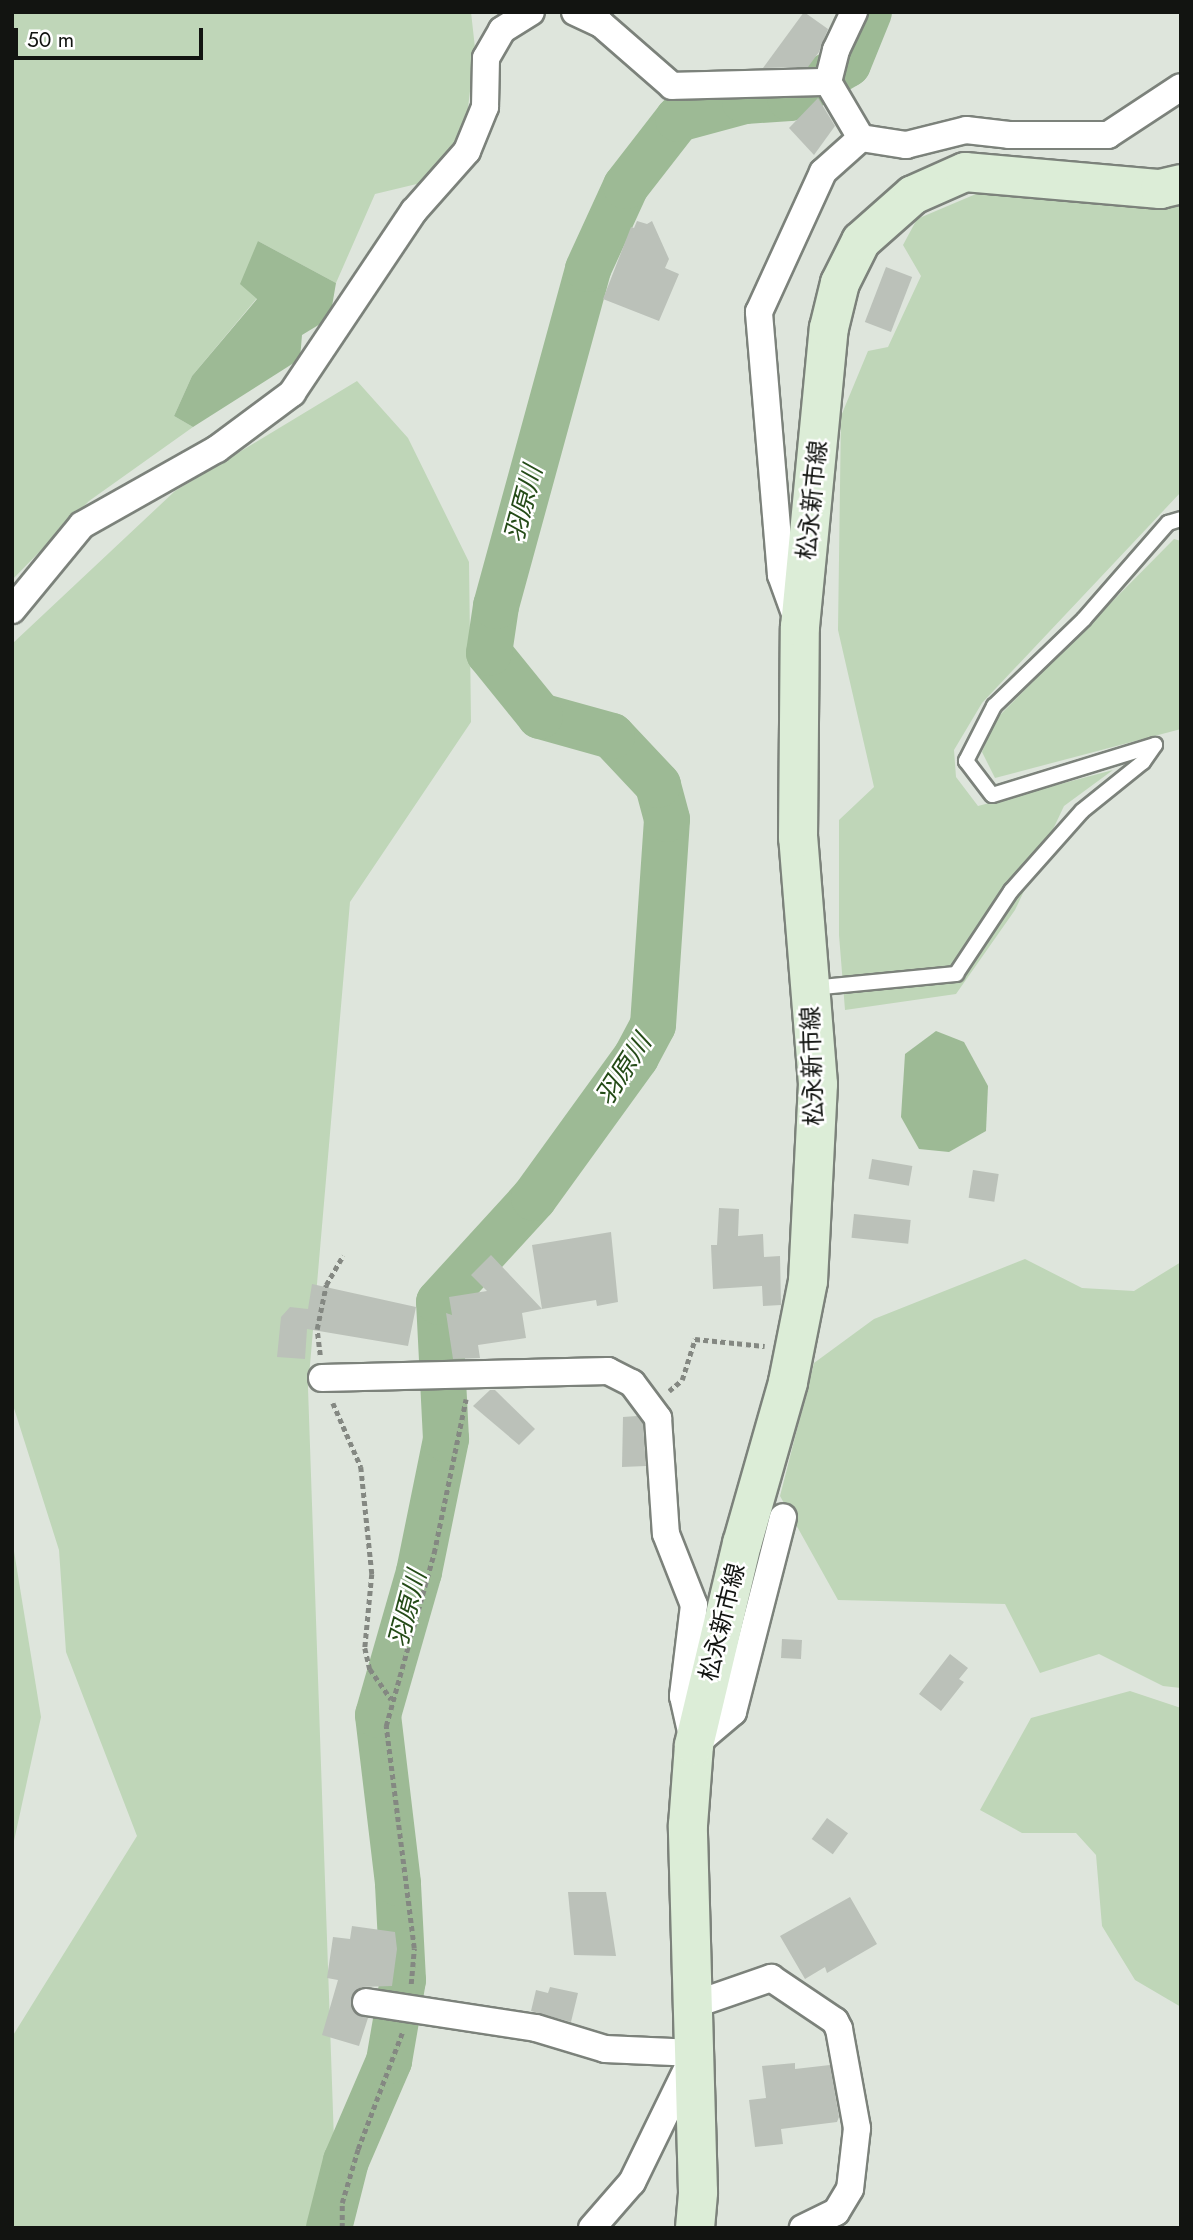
<!DOCTYPE html>
<html>
<head>
<meta charset="utf-8">
<style>
	body { margin:0 }
	#map { position:relative; width:1193px; height:2240px; overflow:hidden; background:#dee5dc; font-family:Jost,"Noto Sans JP",sans-serif }
	div>[style] { position:absolute }
	.green>* { inset:0; background:#bfd6b8 }
	.water>* { inset:0; background:#9dba95 }
	.river>* { height:46px; margin:-23px; padding:0 23px; transform-origin:23px; border-radius:23px; background:#9dba95 }
	.building>* { inset:0; background:#bbc1b9; transform-origin:0 0 }
	.path>* { height:4.5px; margin-top:-2.25px; transform-origin:0; background:repeating-linear-gradient(90deg,#848882 0 5px,transparent 0 8.5px) }
	.roads { filter:drop-shadow(2px 0 #7c827b) drop-shadow(-2px 0 #7c827b) drop-shadow(0 2px #7c827b) drop-shadow(0 -2px #7c827b) }
	.lane>* { height:14px; margin:-7px; padding:0 7px; transform-origin:7px; border-radius:7px; background:#fff }
	.street>* { height:26px; margin:-13px; padding:0 13px; transform-origin:13px; border-radius:13px; background:#fff }
	.secondary>* { height:38px; margin:-19px; padding:0 19px; transform-origin:19px; border-radius:19px; background:#dcedd7 }
	span { translate:-50% -50%; white-space:nowrap; text-align:center; line-height:1.15; -webkit-text-stroke:5px #fff; paint-order:stroke }
	.street-label { font-size:24px; color:#121411 }
	.water-label { font-size:26px; color:#244b17; font-style:italic }
	.frame { position:absolute; inset:0; border:14px solid #121411; pointer-events:none }
	.scale { position:absolute; left:14px; top:28px; width:189px; height:32px; box-sizing:border-box; border:4px solid #121411; border-top:0; padding-left:9px; font-size:21px; line-height:24px; white-space:nowrap; color:#121411; -webkit-text-stroke:5px #fff; paint-order:stroke }
</style>
</head>
<body>
<div id="map">
	<div class="green">
		<i style="clip-path:polygon(12px 12px,471px 12px,475px 48px,465px 134px,425px 182px,375px 194px,336px 283px,258px 241px,257px 298px,192px 376px,174px 416px,193px 427px,89px 501px,12px 580px)"></i>
		<i style="clip-path:polygon(983px 191px,1181px 200px,1181px 492px,982px 703px,954px 750px,956px 777px,978px 806px,1113px 770px,1064px 806px,1015px 910px,956px 994px,845px 1010px,839px 935px,839px 820px,874px 787px,838px 630px,841px 416px,868px 351px,888px 347px,921px 276px,903px 245px,917px 219px)"></i>
		<i style="clip-path:polygon(357px 381px,408px 438px,469px 562px,471px 722px,350px 902px,308px 1388px,337px 2228px,12px 2228px,12px 2037px,137px 1836px,66px 1652px,59px 1550px,12px 1402px,12px 644px,175px 491px)"></i>
		<i style="clip-path:polygon(1174px 539px,1181px 541px,1181px 729px,995px 778px,982px 752px,996px 719px)"></i>
		<i style="clip-path:polygon(1025px 1259px,1082px 1288px,1134px 1291px,1181px 1262px,1181px 1688px,1163px 1686px,1099px 1654px,1040px 1673px,1005px 1604px,838px 1600px,780px 1496px,814px 1363px,874px 1319px)"></i>
		<i style="clip-path:polygon(12px 1539px,41px 1717px,12px 1850px)"></i>
		<i style="clip-path:polygon(1130px 1691px,1181px 1708px,1181px 2007px,1135px 1980px,1102px 1926px,1096px 1855px,1076px 1833px,1022px 1833px,980px 1810px,1031px 1718px)"></i>
	</div>
	<div class="water">
		<i style="clip-path:polygon(258px 241px,336px 283px,330px 318px,302px 335px,300px 359px,193px 427px,174px 416px,192px 376px,257px 299px,240px 284px)"></i>
		<i style="clip-path:polygon(936px 1031px,964px 1042px,988px 1086px,986px 1131px,949px 1152px,919px 1149px,901px 1117px,905px 1054px)"></i>
	</div>
	<div class="river">
		<i style="left:329px;top:2228px;width:69px;rotate:-75.8deg"></i>
		<i style="left:346px;top:2161px;width:109px;rotate:-66.7deg"></i>
		<i style="left:389px;top:2061px;width:82px;rotate:-80.2deg"></i>
		<i style="left:403px;top:1980px;width:97px;rotate:-93deg"></i>
		<i style="left:398px;top:1883px;width:169px;rotate:-96.8deg"></i>
		<i style="left:378px;top:1715px;width:149px;rotate:-74deg"></i>
		<i style="left:419px;top:1572px;width:136px;rotate:-78.5deg"></i>
		<i style="left:446px;top:1439px;width:137px;rotate:-92.9deg"></i>
		<i style="left:439px;top:1302px;width:141px;rotate:-47.6deg"></i>
		<i style="left:534px;top:1198px;width:174px;rotate:-54.1deg"></i>
		<i style="left:636px;top:1057px;width:36px;rotate:-62deg"></i>
		<i style="left:653px;top:1025px;width:206px;rotate:-86.1deg"></i>
		<i style="left:667px;top:819px;width:35px;rotate:-105deg"></i>
		<i style="left:658px;top:785px;width:67px;rotate:-133.2deg"></i>
		<i style="left:612px;top:736px;width:75px;rotate:-164.5deg"></i>
		<i style="left:540px;top:716px;width:81px;rotate:-129deg"></i>
		<i style="left:489px;top:653px;width:48px;rotate:-81.5deg"></i>
		<i style="left:496px;top:606px;width:349px;rotate:-74.7deg"></i>
		<i style="left:588px;top:269px;width:91px;rotate:-65.4deg"></i>
		<i style="left:626px;top:186px;width:85px;rotate:-52.2deg"></i>
		<i style="left:678px;top:119px;width:69px;rotate:-15deg"></i>
		<i style="left:745px;top:101px;width:45px;rotate:-3.8deg"></i>
		<i style="left:790px;top:98px;width:67px;rotate:-30.4deg"></i>
		<i style="left:848px;top:64px;width:56px;rotate:-68deg"></i>
	</div>
	<div class="building">
		<i style="clip-path:polygon(804px 12px,828px 29px,819px 52px,808px 67px,763px 68px)"></i>
		<i style="clip-path:polygon(818px 98px,835px 126px,814px 155px,789px 128px)"></i>
		<i style="clip-path:polygon(637px 221px,647px 224px,652px 221px,669px 259px,665px 268px,679px 274px,659px 321px,603px 299px,631px 227px,634px 228px)"></i>
		<i style="left:886px;top:267px;width:28px;height:59px;rotate:21deg"></i>
		<i style="left:872px;top:1159px;width:41px;height:20px;rotate:10deg"></i>
		<i style="left:973px;top:1170px;width:26px;height:28px;rotate:9deg"></i>
		<i style="clip-path:polygon(719px 1208px,739px 1209px,738px 1236px,763px 1234px,764px 1257px,780px 1256px,781px 1305px,763px 1306px,762px 1286px,713px 1289px,711px 1245px,717px 1245px)"></i>
		<i style="left:854px;top:1214px;width:57px;height:24px;rotate:6deg"></i>
		<i style="clip-path:polygon(611px 1232px,618px 1302px,597px 1306px,596px 1300px,542px 1309px,532px 1245px)"></i>
		<i style="clip-path:polygon(491px 1255px,542px 1309px,522px 1313px,526px 1338px,478px 1345px,480px 1358px,453px 1359px,446px 1313px,452px 1315px,449px 1297px,487px 1291px,471px 1275px)"></i>
		<i style="clip-path:polygon(312px 1284px,416px 1307px,408px 1346px,307px 1329px,305px 1359px,277px 1357px,281px 1317px,290px 1307px,308px 1309px)"></i>
		<i style="clip-path:polygon(490px 1390px,495px 1390px,535px 1429px,519px 1445px,473px 1406px)"></i>
		<i style="clip-path:polygon(637px 1416px,643px 1424px,646px 1466px,622px 1467px,623px 1417px)"></i>
		<i style="left:782px;top:1639px;width:20px;height:19px;rotate:3deg"></i>
		<i style="clip-path:polygon(950px 1654px,968px 1668px,959px 1679px,964px 1682px,941px 1711px,919px 1694px)"></i>
		<i style="left:827px;top:1818px;width:26px;height:26px;rotate:36deg"></i>
		<i style="clip-path:polygon(568px 1892px,606px 1892px,616px 1956px,574px 1955px)"></i>
		<i style="clip-path:polygon(850px 1897px,877px 1944px,827px 1973px,825px 1967px,805px 1979px,780px 1936px)"></i>
		<i style="clip-path:polygon(352px 1926px,395px 1932px,397px 1949px,392px 1986px,361px 1987px,351px 1999px,356px 2014px,368px 2018px,359px 2046px,322px 2035px,338px 1980px,327px 1978px,333px 1937px,350px 1939px)"></i>
		<i style="clip-path:polygon(550px 1987px,578px 1993px,571px 2022px,531px 2011px,536px 1990px,548px 1993px)"></i>
		<i style="clip-path:polygon(795px 2063px,795px 2069px,830px 2065px,839px 2117px,837px 2122px,781px 2129px,783px 2144px,755px 2147px,749px 2100px,766px 2098px,762px 2066px)"></i>
	</div>
	<div class="path">
		<i style="left:320px;top:1355px;width:26px;rotate:-97deg"></i>
		<i style="left:317px;top:1329px;width:45px;rotate:-78.4deg"></i>
		<i style="left:326px;top:1285px;width:34px;rotate:-60deg"></i>
		<i style="left:669px;top:1391px;width:17px;rotate:-40deg"></i>
		<i style="left:682px;top:1380px;width:43px;rotate:-72.4deg"></i>
		<i style="left:695px;top:1339px;width:70px;rotate:5.7deg"></i>
		<i style="left:333px;top:1403px;width:70px;rotate:66.4deg"></i>
		<i style="left:361px;top:1467px;width:108px;rotate:84.1deg"></i>
		<i style="left:372px;top:1574px;width:74px;rotate:95.4deg"></i>
		<i style="left:365px;top:1648px;width:22px;rotate:77deg"></i>
		<i style="left:370px;top:1669px;width:37px;rotate:55deg"></i>
		<i style="left:411px;top:1984px;width:36px;rotate:-85deg"></i>
		<i style="left:414px;top:1948px;width:224px;rotate:-97.2deg"></i>
		<i style="left:386px;top:1726px;width:180px;rotate:-74.5deg"></i>
		<i style="left:434px;top:1553px;width:157px;rotate:-78.3deg"></i>
		<i style="left:342px;top:2228px;width:25px;rotate:-90deg"></i>
		<i style="left:342px;top:2203px;width:56px;rotate:-73.5deg"></i>
		<i style="left:358px;top:2149px;width:124px;rotate:-69.2deg"></i>
	</div>
	<div class="roads">
		<div class="lane">
			<i style="left:811px;top:988px;width:146px;rotate:-5.5deg"></i>
			<i style="left:956px;top:974px;width:100px;rotate:-56.5deg"></i>
			<i style="left:1011px;top:891px;width:107px;rotate:-48.4deg"></i>
			<i style="left:1082px;top:811px;width:78px;rotate:-38.8deg"></i>
			<i style="left:1143px;top:762px;width:21px;rotate:-55deg"></i>
			<i style="left:1155px;top:745px;width:170px;rotate:162.9deg"></i>
			<i style="left:992px;top:795px;width:43px;rotate:-127.4deg"></i>
			<i style="left:966px;top:761px;width:62px;rotate:-63deg"></i>
			<i style="left:994px;top:706px;width:125px;rotate:-44deg"></i>
			<i style="left:1084px;top:619px;width:128px;rotate:-48.8deg"></i>
			<i style="left:1168px;top:523px;width:14px;rotate:-17deg"></i>
		</div>
		<div class="street">
			<i style="left:575px;top:12px;width:29px;rotate:25deg"></i>
			<i style="left:601px;top:24px;width:94px;rotate:41.1deg"></i>
			<i style="left:672px;top:86px;width:156px;rotate:-1.5deg"></i>
			<i style="left:854px;top:12px;width:42px;rotate:115.3deg"></i>
			<i style="left:836px;top:50px;width:33px;rotate:104deg"></i>
			<i style="left:828px;top:82px;width:65px;rotate:59.5deg"></i>
			<i style="left:861px;top:138px;width:46px;rotate:8.8deg"></i>
			<i style="left:906px;top:145px;width:62px;rotate:-14deg"></i>
			<i style="left:966px;top:130px;width:43px;rotate:6.6deg"></i>
			<i style="left:1009px;top:135px;width:99px"></i>
			<i style="left:1108px;top:135px;width:87px;rotate:-33.3deg"></i>
			<i style="left:12px;top:610px;width:110px;rotate:-50.5deg"></i>
			<i style="left:82px;top:525px;width:155px;rotate:-29.4deg"></i>
			<i style="left:217px;top:449px;width:94px;rotate:-36.7deg"></i>
			<i style="left:292px;top:393px;width:219px;rotate:-56.2deg"></i>
			<i style="left:414px;top:211px;width:80px;rotate:-48.5deg"></i>
			<i style="left:467px;top:151px;width:48px;rotate:-67.8deg"></i>
			<i style="left:485px;top:107px;width:49px;rotate:-88.8deg"></i>
			<i style="left:486px;top:58px;width:32px;rotate:-60deg"></i>
			<i style="left:502px;top:30px;width:34px;rotate:-32deg"></i>
			<i style="left:797px;top:619px;width:47px;rotate:-110deg"></i>
			<i style="left:781px;top:575px;width:264px;rotate:-94.8deg"></i>
			<i style="left:759px;top:312px;width:154px;rotate:-65.4deg"></i>
			<i style="left:823px;top:172px;width:51px;rotate:-41.8deg"></i>
			<i style="left:322px;top:1378px;width:286px;rotate:-1.4deg"></i>
			<i style="left:608px;top:1371px;width:27px;rotate:27deg"></i>
			<i style="left:632px;top:1383px;width:44px;rotate:53.4deg"></i>
			<i style="left:658px;top:1418px;width:116px;rotate:86.1deg"></i>
			<i style="left:666px;top:1534px;width:76px;rotate:68.5deg"></i>
			<i style="left:694px;top:1605px;width:92px;rotate:96.9deg"></i>
			<i style="left:683px;top:1696px;width:50px;rotate:77.3deg"></i>
			<i style="left:694px;top:1745px;width:51px;rotate:-40.2deg"></i>
			<i style="left:733px;top:1712px;width:201px;rotate:-75.6deg"></i>
			<i style="left:366px;top:2002px;width:172px;rotate:8.7deg"></i>
			<i style="left:536px;top:2028px;width:72px;rotate:16.9deg"></i>
			<i style="left:605px;top:2049px;width:90px;rotate:2.5deg"></i>
			<i style="left:695px;top:2053px;width:144px;rotate:116deg"></i>
			<i style="left:632px;top:2182px;width:61px;rotate:131deg"></i>
			<i style="left:693px;top:2005px;width:83px;rotate:-19.1deg"></i>
			<i style="left:771px;top:1978px;width:77px;rotate:33.9deg"></i>
			<i style="left:835px;top:2021px;width:9px;rotate:63deg"></i>
			<i style="left:839px;top:2029px;width:101px;rotate:79.7deg"></i>
			<i style="left:857px;top:2128px;width:61px;rotate:96.5deg"></i>
			<i style="left:850px;top:2189px;width:27px;rotate:121deg"></i>
			<i style="left:836px;top:2212px;width:37px;rotate:154deg"></i>
		</div>
		<div class="secondary">
			<i style="left:695px;top:2228px;width:36px;rotate:-85deg"></i>
			<i style="left:698px;top:2192px;width:367px;rotate:-91.6deg"></i>
			<i style="left:688px;top:1825px;width:80px;rotate:-85.7deg"></i>
			<i style="left:694px;top:1745px;width:207px;rotate:-76.6deg"></i>
			<i style="left:742px;top:1544px;width:168px;rotate:-74.1deg"></i>
			<i style="left:788px;top:1382px;width:103px;rotate:-78.8deg"></i>
			<i style="left:808px;top:1281px;width:197px;rotate:-87.1deg"></i>
			<i style="left:818px;top:1084px;width:247px;rotate:-94.6deg"></i>
			<i style="left:798px;top:838px;width:211px;rotate:-89.5deg"></i>
			<i style="left:800px;top:627px;width:300px;rotate:-84.5deg"></i>
			<i style="left:829px;top:328px;width:46px;rotate:-76.3deg"></i>
			<i style="left:840px;top:283px;width:47px;rotate:-63.4deg"></i>
			<i style="left:861px;top:241px;width:69px;rotate:-41.5deg"></i>
			<i style="left:913px;top:195px;width:57px;rotate:-23.9deg"></i>
			<i style="left:965px;top:172px;width:196px;rotate:5deg"></i>
			<i style="left:1160px;top:189px;width:22px;rotate:-13deg"></i>
		</div>
	</div>
	<div class="street-label">
		<span style="left:812px;top:500px;rotate:-84deg">松永新市線</span>
		<span style="left:812px;top:1066px;rotate:-92deg">松永新市線</span>
		<span style="left:722px;top:1622px;rotate:-76deg">松永新市線</span>
	</div>
	<div class="water-label">
		<span style="left:524px;top:504px;rotate:-75deg">羽原川</span>
		<span style="left:624px;top:1070px;rotate:-57deg">羽原川</span>
		<span style="left:408px;top:1609px;rotate:-75deg">羽原川</span>
	</div>
	<div class="frame"></div>
	<div class="scale">50 m</div>
</div>
</body>
</html>
